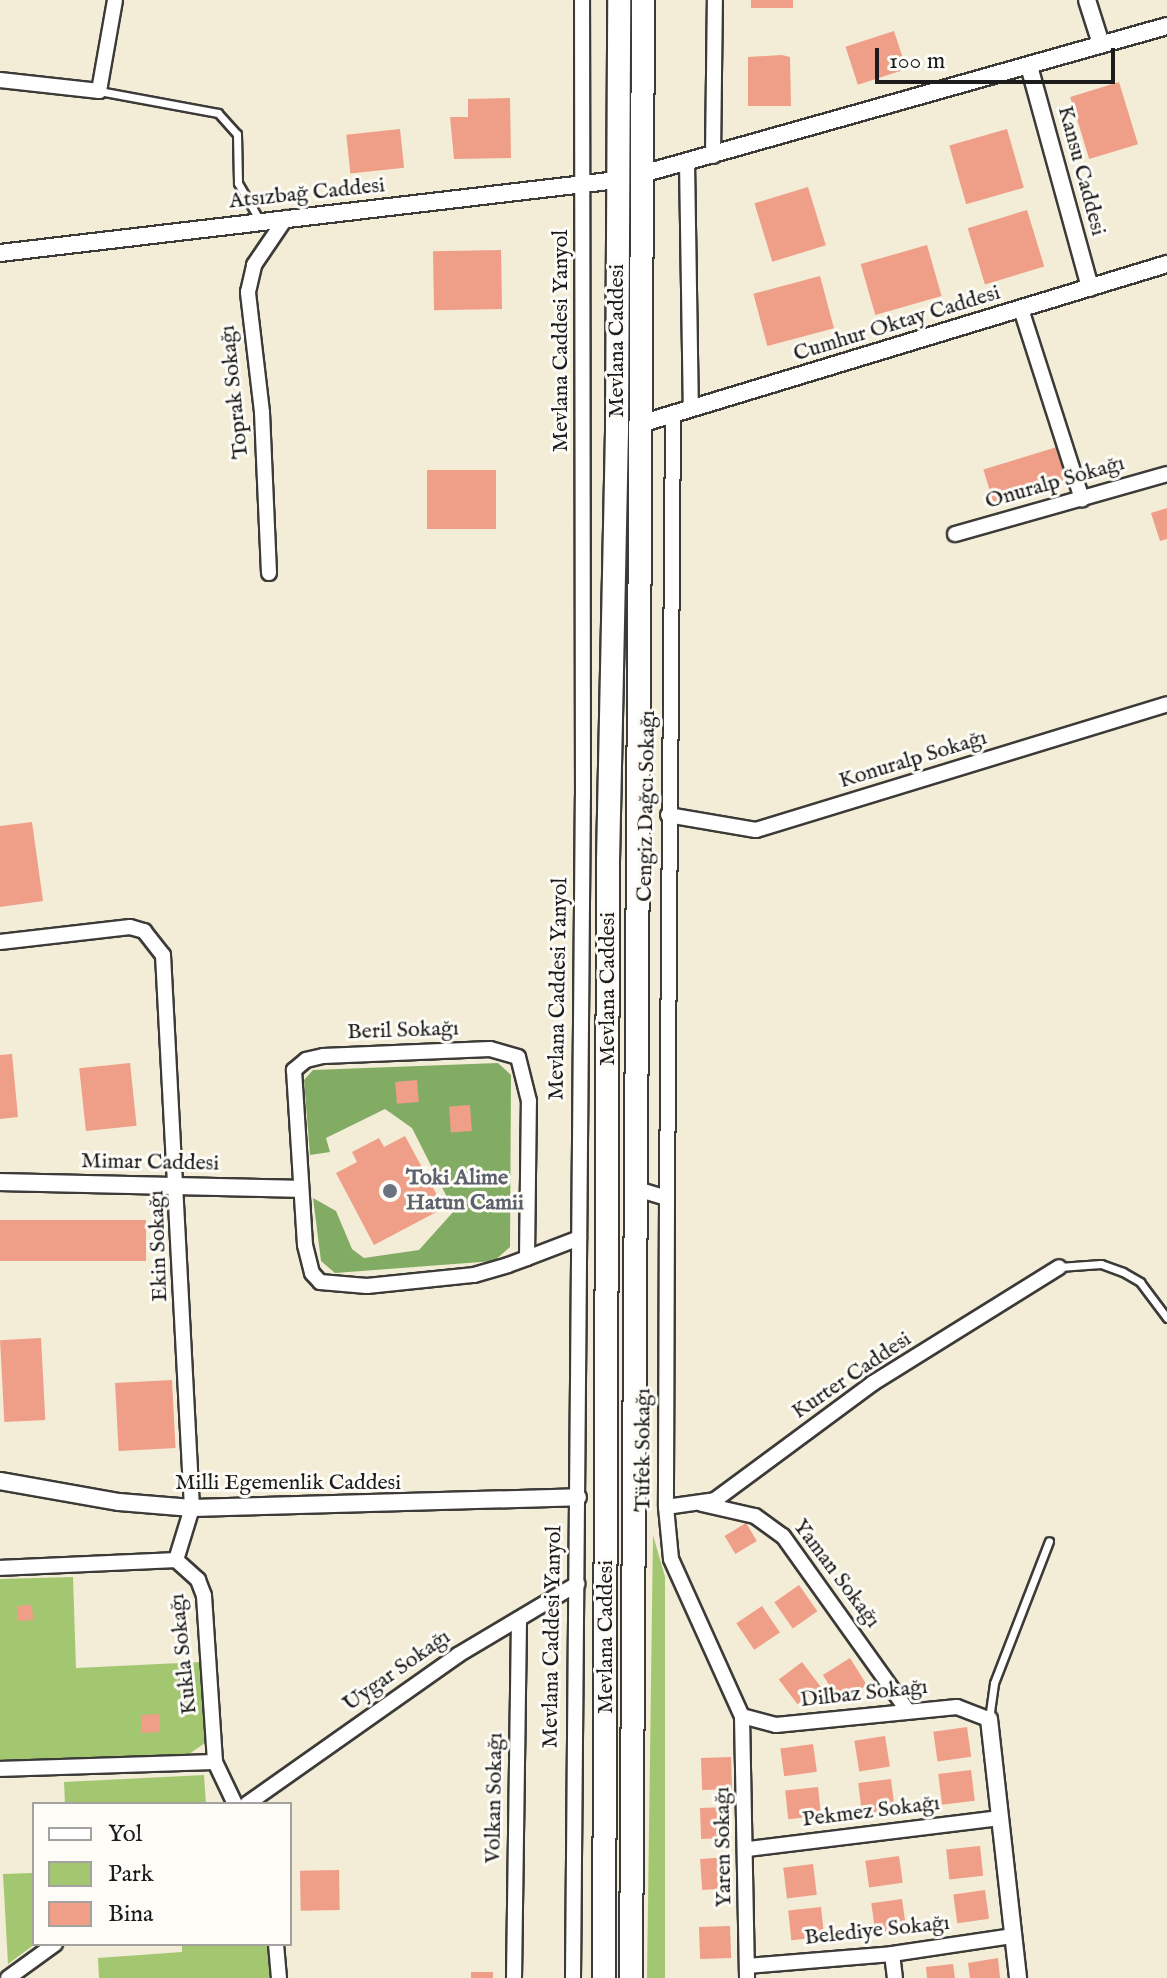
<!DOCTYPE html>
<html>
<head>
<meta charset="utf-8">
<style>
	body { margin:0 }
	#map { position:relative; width:1167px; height:1978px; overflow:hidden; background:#f3ecd6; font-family:"IM FELL English",serif }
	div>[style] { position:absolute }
	.green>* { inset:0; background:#a3c771 }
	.forest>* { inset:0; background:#82ac63 }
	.building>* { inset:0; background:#ef9e88; transform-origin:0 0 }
	.roads { filter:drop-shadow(2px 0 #3c3b38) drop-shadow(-2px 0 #3c3b38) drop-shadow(0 2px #3c3b38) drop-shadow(0 -2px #3c3b38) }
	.service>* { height:7px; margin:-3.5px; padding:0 3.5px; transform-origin:3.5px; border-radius:3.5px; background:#fff }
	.minor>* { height:14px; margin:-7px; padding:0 7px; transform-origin:7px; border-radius:7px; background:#fff }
	.tertiary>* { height:16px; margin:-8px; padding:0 8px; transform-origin:8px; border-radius:8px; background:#fff }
	.primary>* { height:22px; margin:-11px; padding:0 11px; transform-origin:11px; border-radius:11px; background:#fff }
	.dots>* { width:22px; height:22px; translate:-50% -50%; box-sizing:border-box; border:4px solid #fdfcf7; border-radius:50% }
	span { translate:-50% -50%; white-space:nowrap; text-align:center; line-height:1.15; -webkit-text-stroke:6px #fdfcf7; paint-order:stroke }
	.street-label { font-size:22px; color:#1c1c1c }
	.worship-label { font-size:22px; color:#5b616d; font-weight:700 }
	.left { translate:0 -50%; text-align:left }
	.legend { position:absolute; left:32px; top:1802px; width:260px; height:144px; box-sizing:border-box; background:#fdfcf7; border:2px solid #a3a29f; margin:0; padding:10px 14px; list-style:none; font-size:24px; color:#1c1c1c }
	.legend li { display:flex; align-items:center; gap:16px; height:40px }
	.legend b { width:40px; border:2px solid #a3a29f }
	.scale { position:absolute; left:875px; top:48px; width:240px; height:36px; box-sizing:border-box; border:4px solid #1c1c1c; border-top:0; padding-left:10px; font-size:24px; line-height:28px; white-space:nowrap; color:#1c1c1c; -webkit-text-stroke:6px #fdfcf7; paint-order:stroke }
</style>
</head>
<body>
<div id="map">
	<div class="green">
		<i style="clip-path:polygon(653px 1535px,665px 1577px,665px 1978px,647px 1978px)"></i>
		<i style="clip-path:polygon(73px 1577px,76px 1668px,201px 1662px,205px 1743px,189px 1754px,0 1760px,0 1579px)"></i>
		<i style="clip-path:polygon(204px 1775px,206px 1804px,65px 1804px,64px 1782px)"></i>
		<i style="clip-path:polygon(34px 1873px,35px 1944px,8px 1964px,3px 1874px)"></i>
		<i style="clip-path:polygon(182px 1944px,269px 1944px,273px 1978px,99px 1978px,98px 1958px,182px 1952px)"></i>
	</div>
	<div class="forest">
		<i style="clip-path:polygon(498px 1063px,511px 1075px,510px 1247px,494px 1261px,335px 1273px,321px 1261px,313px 1198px,336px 1211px,352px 1249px,364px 1258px,419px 1250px,454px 1211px,412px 1128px,385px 1109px,326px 1138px,330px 1152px,310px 1155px,304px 1080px,313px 1070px)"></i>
	</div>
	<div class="building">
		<i style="left:751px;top:0;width:42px;height:8px"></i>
		<i style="left:894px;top:31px;width:40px;height:51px;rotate:72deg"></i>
		<i style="clip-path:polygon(782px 55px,790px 57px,791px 106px,748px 106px,748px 57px)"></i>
		<i style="left:1119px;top:82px;width:65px;height:51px;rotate:73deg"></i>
		<i style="clip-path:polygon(510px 98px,511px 158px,454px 159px,450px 117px,468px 117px,468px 99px)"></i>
		<i style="left:400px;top:129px;width:39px;height:54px;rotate:84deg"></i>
		<i style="left:1007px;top:129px;width:61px;height:60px;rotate:74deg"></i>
		<i style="left:808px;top:187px;width:61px;height:56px;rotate:73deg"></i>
		<i style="left:1027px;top:210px;width:59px;height:62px;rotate:73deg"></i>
		<i style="left:927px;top:245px;width:53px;height:69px;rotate:74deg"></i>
		<i style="left:501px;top:250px;width:59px;height:68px;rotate:89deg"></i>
		<i style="left:820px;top:276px;width:54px;height:69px;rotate:75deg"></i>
		<i style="left:1057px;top:447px;width:34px;height:77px;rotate:73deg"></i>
		<i style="left:496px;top:470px;width:59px;height:69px;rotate:90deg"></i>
		<i style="clip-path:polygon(1167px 508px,1167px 539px,1160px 541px,1151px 513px)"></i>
		<i style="clip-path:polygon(32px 822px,43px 901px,0 907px,0 826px)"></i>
		<i style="clip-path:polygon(12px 1054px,18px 1117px,0 1119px,0 1055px)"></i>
		<i style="left:130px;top:1063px;width:63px;height:51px;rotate:84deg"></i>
		<i style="left:417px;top:1080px;width:22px;height:22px;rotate:85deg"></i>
		<i style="left:470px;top:1105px;width:26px;height:21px;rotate:86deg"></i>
		<i style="clip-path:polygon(405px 1136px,444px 1208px,374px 1245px,336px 1173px,357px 1162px,352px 1152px,379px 1138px,384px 1147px)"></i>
		<i style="left:0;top:1220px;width:146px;height:41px"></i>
		<i style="left:41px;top:1338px;width:82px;height:41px;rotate:87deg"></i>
		<i style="left:172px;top:1380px;width:68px;height:57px;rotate:87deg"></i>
		<i style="left:746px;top:1523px;width:21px;height:25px;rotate:59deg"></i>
		<i style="left:799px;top:1585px;width:32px;height:30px;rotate:55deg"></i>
		<i style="left:32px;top:1605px;width:15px;height:15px;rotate:86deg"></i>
		<i style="left:762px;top:1606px;width:32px;height:31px;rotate:56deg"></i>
		<i style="left:850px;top:1658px;width:32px;height:32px;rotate:58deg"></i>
		<i style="left:802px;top:1662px;width:31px;height:29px;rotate:53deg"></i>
		<i style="left:159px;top:1714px;width:18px;height:18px;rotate:87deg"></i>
		<i style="left:967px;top:1727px;width:30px;height:34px;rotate:82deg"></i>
		<i style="left:885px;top:1736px;width:31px;height:31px;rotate:81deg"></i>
		<i style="left:813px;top:1744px;width:28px;height:33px;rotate:82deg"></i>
		<i style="left:731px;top:1757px;width:32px;height:30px;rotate:88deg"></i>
		<i style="left:971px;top:1770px;width:31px;height:33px;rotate:83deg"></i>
		<i style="left:891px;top:1779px;width:31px;height:33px;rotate:83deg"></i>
		<i style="left:818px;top:1787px;width:29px;height:33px;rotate:84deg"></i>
		<i style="left:729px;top:1807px;width:31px;height:29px;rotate:88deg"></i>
		<i style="left:980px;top:1846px;width:30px;height:34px;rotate:84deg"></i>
		<i style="left:899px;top:1856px;width:27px;height:34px;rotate:82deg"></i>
		<i style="left:730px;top:1857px;width:31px;height:30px;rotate:86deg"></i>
		<i style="left:813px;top:1864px;width:31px;height:30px;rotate:83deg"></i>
		<i style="left:339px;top:1870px;width:40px;height:39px;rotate:89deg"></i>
		<i style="left:985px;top:1890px;width:29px;height:32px;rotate:82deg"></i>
		<i style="left:902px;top:1899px;width:30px;height:31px;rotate:82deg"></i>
		<i style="left:821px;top:1907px;width:30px;height:33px;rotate:84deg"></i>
		<i style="left:730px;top:1926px;width:32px;height:31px;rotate:88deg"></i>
		<i style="clip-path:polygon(998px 1958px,1000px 1978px,970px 1978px,968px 1963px)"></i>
		<i style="clip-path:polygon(953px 1964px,955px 1978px,927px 1978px,926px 1967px)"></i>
		<i style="left:471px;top:1972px;width:22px;height:6px"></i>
	</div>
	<div class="roads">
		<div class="service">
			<i style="left:99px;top:91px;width:121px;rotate:10.5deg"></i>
			<i style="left:218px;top:113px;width:28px;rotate:48deg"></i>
			<i style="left:237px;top:134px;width:49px;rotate:88.8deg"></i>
			<i style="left:238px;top:183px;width:44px;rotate:59.9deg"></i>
			<i style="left:1059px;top:1267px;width:42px;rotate:-4.1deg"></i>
			<i style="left:1101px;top:1264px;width:23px;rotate:20deg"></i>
			<i style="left:1123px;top:1272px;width:20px;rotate:30deg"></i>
			<i style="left:1140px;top:1282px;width:45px;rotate:53.1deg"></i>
			<i style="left:989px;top:1719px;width:36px;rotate:-82deg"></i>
			<i style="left:994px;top:1683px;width:152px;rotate:-68.8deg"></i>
		</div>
		<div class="minor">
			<i style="left:0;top:80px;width:100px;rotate:6.3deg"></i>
			<i style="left:99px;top:91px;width:92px;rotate:-80deg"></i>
			<i style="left:713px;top:156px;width:156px;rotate:-89.3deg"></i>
			<i style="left:687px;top:162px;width:247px;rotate:89.1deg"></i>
			<i style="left:1021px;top:309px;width:200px;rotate:72.2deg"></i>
			<i style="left:955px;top:534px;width:220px;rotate:-15.8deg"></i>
			<i style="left:269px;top:573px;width:161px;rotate:-92.5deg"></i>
			<i style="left:262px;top:412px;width:121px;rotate:-96.7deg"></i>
			<i style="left:248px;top:292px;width:28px;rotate:-77deg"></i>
			<i style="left:254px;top:265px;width:57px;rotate:-55.8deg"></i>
			<i style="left:668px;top:815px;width:89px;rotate:9.7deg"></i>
			<i style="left:756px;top:830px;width:430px;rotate:-17deg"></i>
			<i style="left:0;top:942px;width:131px;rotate:-6.6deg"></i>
			<i style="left:130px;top:927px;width:15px;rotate:16deg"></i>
			<i style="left:144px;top:931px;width:31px;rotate:52deg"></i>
			<i style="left:163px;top:955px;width:554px;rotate:87deg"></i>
			<i style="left:192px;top:1508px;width:54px;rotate:107.1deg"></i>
			<i style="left:176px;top:1560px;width:30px;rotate:42deg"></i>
			<i style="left:198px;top:1580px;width:17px;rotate:69deg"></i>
			<i style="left:204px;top:1596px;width:166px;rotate:86.2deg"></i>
			<i style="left:215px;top:1762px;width:47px;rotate:64.5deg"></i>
			<i style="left:637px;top:1189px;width:31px;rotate:17deg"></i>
			<i style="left:667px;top:1198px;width:309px;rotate:90.2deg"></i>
			<i style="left:666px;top:1507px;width:52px;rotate:84.5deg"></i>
			<i style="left:671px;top:1559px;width:172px;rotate:65.7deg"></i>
			<i style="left:742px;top:1716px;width:262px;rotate:88.9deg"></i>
			<i style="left:667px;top:1198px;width:784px;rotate:-89.56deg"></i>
			<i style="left:527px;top:1258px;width:157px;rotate:-89.3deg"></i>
			<i style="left:529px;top:1101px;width:45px;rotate:-104deg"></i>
			<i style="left:518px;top:1057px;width:29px;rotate:-164deg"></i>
			<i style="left:490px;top:1049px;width:167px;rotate:177.6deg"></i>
			<i style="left:323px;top:1056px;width:17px;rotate:167deg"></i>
			<i style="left:306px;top:1060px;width:16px;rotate:140deg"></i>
			<i style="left:294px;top:1070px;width:175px;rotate:86.4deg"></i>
			<i style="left:305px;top:1245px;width:29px;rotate:76deg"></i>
			<i style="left:312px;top:1273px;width:12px;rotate:48deg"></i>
			<i style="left:320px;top:1282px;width:47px;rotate:4.9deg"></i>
			<i style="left:367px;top:1286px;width:108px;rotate:-5.9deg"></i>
			<i style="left:474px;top:1275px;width:35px;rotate:-16deg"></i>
			<i style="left:508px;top:1265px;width:20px;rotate:-20deg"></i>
			<i style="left:527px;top:1258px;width:56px;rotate:-21deg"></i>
			<i style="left:702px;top:1504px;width:54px;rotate:12.8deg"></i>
			<i style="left:755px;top:1516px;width:34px;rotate:36deg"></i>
			<i style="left:783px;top:1536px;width:214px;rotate:54.5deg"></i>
			<i style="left:666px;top:1507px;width:49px;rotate:-8.1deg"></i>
			<i style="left:715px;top:1500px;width:197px;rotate:-36.5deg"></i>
			<i style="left:873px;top:1383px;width:219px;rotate:-31.9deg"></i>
			<i style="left:0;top:1568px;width:176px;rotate:-2.6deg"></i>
			<i style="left:742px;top:1716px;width:35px;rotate:15deg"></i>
			<i style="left:776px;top:1725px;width:182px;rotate:-5.7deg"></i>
			<i style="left:957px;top:1707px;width:34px;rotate:21deg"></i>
			<i style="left:0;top:1769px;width:215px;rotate:-1.9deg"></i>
			<i style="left:247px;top:1804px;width:258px;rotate:-35.2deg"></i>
			<i style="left:458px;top:1655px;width:139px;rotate:-30.8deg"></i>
			<i style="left:748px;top:1849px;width:253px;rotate:-7deg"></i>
			<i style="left:276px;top:1944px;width:34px;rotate:85deg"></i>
			<i style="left:892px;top:1954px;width:24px;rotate:83deg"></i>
			<i style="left:747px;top:1966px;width:145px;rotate:-4.7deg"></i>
			<i style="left:892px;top:1954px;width:121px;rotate:-8.5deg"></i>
			<i style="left:8px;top:1978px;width:58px;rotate:-35.9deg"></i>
			<i style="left:514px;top:1978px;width:359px;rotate:-89.2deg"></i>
			<i style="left:573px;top:1978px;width:1182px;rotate:-89.52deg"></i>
			<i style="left:583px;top:796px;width:796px;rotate:-90.07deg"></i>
		</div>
		<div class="tertiary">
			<i style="left:1087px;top:0;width:46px;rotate:72.3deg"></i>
			<i style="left:1029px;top:66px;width:230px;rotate:74.6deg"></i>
			<i style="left:642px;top:174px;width:545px;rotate:-15.74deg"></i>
			<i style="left:0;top:253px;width:622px;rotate:-6.74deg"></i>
			<i style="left:640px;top:424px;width:551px;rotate:-16.89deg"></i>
			<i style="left:0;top:1182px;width:298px;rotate:1.3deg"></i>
			<i style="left:0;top:1481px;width:121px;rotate:10deg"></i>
			<i style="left:119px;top:1502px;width:73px;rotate:4.7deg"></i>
			<i style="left:192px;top:1508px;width:386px;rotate:-1.6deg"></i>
			<i style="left:989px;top:1719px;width:261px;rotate:83.6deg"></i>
		</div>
		<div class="primary">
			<i style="left:604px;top:1978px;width:1117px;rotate:-89.79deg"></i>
			<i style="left:608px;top:861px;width:432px;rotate:-88.8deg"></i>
			<i style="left:617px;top:429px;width:429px;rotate:-89.7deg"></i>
			<i style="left:631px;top:1978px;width:1978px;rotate:-89.65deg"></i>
		</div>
	</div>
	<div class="dots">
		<i style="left:390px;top:1191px;background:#6b7280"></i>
	</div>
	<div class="street-label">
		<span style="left:1081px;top:171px;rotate:75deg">Kansu Caddesi</span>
		<span style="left:307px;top:194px;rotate:-6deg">Atsızbağ Caddesi</span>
		<span style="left:897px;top:324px;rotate:-17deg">Cumhur Oktay Caddesi</span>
		<span style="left:562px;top:341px;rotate:-90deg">Mevlana Caddesi Yanyol</span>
		<span style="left:618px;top:341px;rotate:-90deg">Mevlana Caddesi</span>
		<span style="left:235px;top:392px;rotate:-96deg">Toprak Sokağı</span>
		<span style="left:1055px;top:483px;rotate:-16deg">Onuralp Sokağı</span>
		<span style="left:913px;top:760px;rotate:-17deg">Konuralp Sokağı</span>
		<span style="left:647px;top:806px;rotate:-89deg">Cengiz Dağcı Sokağı</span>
		<span style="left:559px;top:989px;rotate:-89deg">Mevlana Caddesi Yanyol</span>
		<span style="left:609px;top:989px;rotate:-90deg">Mevlana Caddesi</span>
		<span style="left:403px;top:1031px;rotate:-2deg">Beril Sokağı</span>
		<span style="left:150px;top:1163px;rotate:1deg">Mimar Caddesi</span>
		<span style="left:159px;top:1246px;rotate:-92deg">Ekin Sokağı</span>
		<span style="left:852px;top:1376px;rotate:-34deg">Kurter Caddesi</span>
		<span style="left:644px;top:1450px;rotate:-90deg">Tüfek Sokağı</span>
		<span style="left:288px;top:1484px">Milli Egemenlik Caddesi</span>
		<span style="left:836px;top:1574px;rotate:53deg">Yaman Sokağı</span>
		<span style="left:553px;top:1637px;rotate:-89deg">Mevlana Caddesi Yanyol</span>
		<span style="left:607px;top:1637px;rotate:-90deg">Mevlana Caddesi</span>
		<span style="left:184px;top:1654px;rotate:-96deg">Kukla Sokağı</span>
		<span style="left:397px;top:1671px;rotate:-35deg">Uygar Sokağı</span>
		<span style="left:864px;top:1694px;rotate:-6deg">Dilbaz Sokağı</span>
		<span style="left:495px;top:1798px;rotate:-89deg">Volkan Sokağı</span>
		<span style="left:871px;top:1812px;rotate:-7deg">Pekmez Sokağı</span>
		<span style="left:724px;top:1847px;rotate:-91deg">Yaren Sokağı</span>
		<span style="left:877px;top:1931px;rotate:-6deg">Belediye Sokağı</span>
	</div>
	<div class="worship-label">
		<span class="left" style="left:406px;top:1191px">Toki Alime<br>Hatun Camii</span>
	</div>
	<ul class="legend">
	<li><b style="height:10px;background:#fff"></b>Yol</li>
	<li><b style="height:22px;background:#a3c771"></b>Park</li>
	<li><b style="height:22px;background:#ef9e88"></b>Bina</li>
	</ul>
	<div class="scale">100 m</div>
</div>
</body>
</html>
